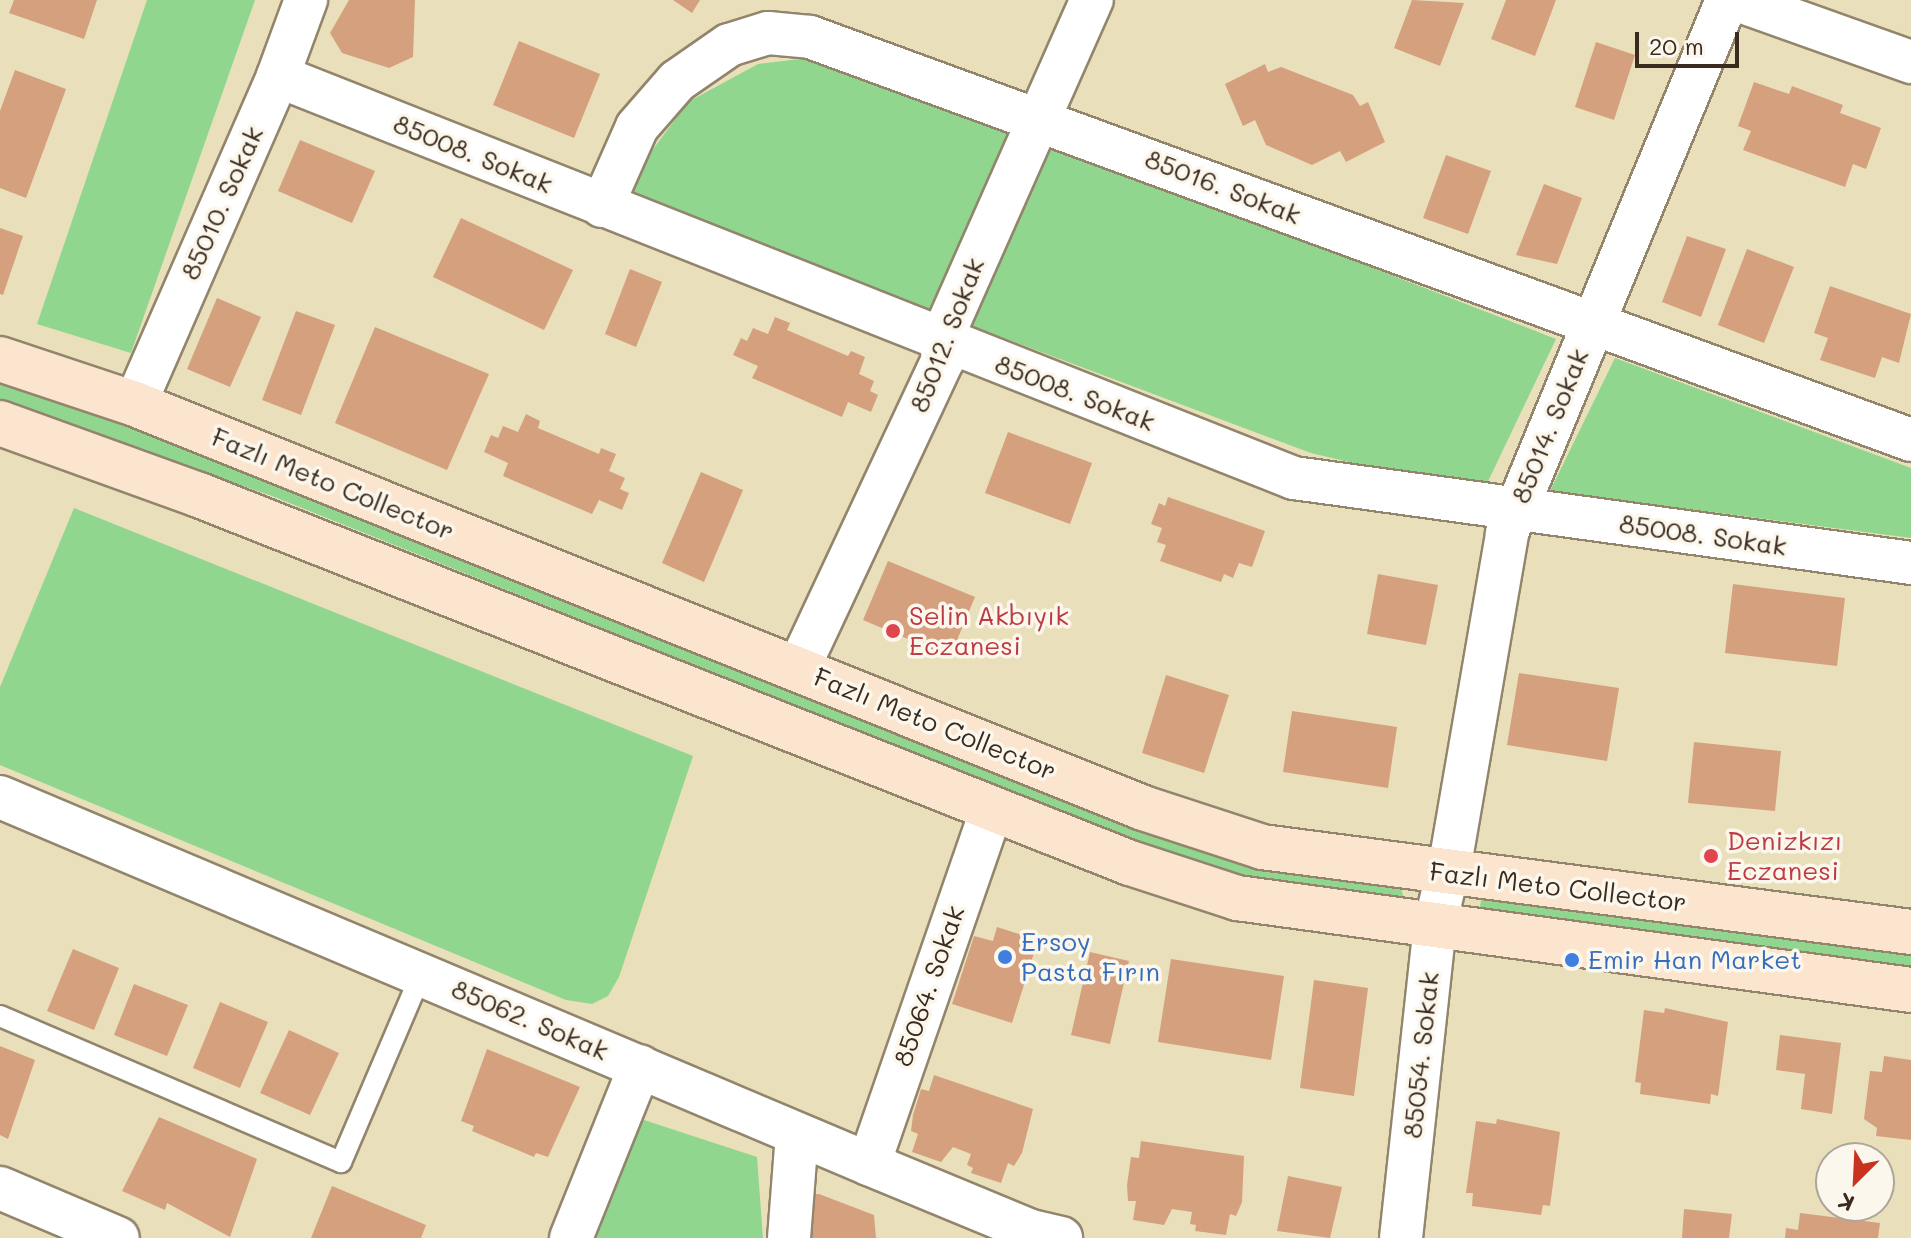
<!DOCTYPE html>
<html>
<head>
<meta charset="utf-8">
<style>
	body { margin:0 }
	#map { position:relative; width:1911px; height:1238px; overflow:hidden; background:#e9e0bb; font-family:Mali,sans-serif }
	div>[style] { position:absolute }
	.green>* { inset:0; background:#90d68f }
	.building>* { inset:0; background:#d4a07e }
	.roads { filter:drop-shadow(2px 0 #92856c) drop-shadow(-2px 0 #92856c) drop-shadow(0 2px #92856c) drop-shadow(0 -2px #92856c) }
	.lane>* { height:20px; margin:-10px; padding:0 10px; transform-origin:10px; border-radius:10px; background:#fff }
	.street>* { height:42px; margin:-21px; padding:0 21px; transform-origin:21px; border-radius:21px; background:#fff }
	.secondary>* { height:44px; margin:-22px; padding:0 22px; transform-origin:22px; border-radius:22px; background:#fbe5cf }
	.dots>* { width:22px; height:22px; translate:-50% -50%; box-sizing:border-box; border:4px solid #fbf7ec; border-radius:50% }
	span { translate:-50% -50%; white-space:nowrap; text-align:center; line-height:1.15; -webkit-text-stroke:7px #fbf7ec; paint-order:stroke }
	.street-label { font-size:26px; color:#3b2a1e }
	.health-label { font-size:26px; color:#be3a42 }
	.left { translate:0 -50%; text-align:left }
	.shop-label { font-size:26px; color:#366cbe }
	.north { position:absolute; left:1815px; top:1142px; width:80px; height:80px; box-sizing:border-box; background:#fbf7ec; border:2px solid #aea59a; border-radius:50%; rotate:204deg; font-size:22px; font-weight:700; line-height:32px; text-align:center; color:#3b2a1e }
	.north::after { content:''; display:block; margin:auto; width:28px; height:36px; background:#c8321e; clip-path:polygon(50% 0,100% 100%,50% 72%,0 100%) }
	.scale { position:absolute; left:1635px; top:32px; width:104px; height:36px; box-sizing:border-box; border:4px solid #3b2a1e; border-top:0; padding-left:10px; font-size:24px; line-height:28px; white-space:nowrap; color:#3b2a1e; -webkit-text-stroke:6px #fbf7ec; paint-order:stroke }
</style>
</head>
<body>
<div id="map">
	<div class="green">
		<div style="clip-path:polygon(147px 0,255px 0,131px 353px,37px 324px)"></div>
		<div style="clip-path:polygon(825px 56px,1012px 126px,930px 316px,628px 199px,651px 152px,688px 102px,758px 64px)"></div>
		<div style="clip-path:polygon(1051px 143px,1556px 339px,1482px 494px,1311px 453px,972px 326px)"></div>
		<div style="clip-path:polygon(1615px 358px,1911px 468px,1911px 538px,1550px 491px)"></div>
		<div style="clip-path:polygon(0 382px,278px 480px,1031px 788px,1202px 852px,1279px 870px,1400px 886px,1403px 895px,1399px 903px,1277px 887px,1198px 867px,272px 496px,0 401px)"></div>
		<div style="clip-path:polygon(74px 508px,693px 756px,619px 977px,608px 996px,592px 1004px,566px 1000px,0 765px,0 687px)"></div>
		<div style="clip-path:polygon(1482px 896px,1911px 952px,1911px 966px,1479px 911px)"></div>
		<div style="clip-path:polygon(641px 1119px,757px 1157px,763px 1238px,589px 1238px)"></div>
	</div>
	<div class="building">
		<div style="clip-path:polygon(14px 0,97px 0,84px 39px,9px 13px)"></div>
		<div style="clip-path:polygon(349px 0,415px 0,413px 57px,389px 68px,342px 53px,330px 33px)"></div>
		<div style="clip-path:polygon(673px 0,700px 0,692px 13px)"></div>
		<div style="clip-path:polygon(1412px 0,1464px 3px,1440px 66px,1394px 48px)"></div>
		<div style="clip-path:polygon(1506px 0,1556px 0,1535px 56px,1491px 39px)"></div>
		<div style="clip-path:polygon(519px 41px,600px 74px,574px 138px,493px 105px)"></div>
		<div style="clip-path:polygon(1596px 42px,1635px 55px,1614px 120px,1575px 107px)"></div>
		<div style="clip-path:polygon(1265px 64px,1268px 72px,1281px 67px,1353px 95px,1360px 106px,1368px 102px,1385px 142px,1346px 162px,1340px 151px,1312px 165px,1266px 145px,1255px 120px,1243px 126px,1225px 84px)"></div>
		<div style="clip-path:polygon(15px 70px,66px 89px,26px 198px,0 188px,0 111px)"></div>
		<div style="clip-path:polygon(1754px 82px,1789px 94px,1792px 86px,1843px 105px,1840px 113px,1881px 128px,1866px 169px,1853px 164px,1845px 187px,1743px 150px,1751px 131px,1738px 126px)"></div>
		<div style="clip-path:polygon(300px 140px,375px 171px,352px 223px,278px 191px)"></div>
		<div style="clip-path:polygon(1446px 155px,1491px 171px,1468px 234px,1423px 218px)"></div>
		<div style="clip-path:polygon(1544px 184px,1582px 198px,1557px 264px,1516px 255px)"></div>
		<div style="clip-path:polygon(461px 218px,573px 270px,544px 330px,433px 277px)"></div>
		<div style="clip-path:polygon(0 228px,23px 236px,3px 295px,0 294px)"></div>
		<div style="clip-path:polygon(1687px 236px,1726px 249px,1701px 317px,1662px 302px)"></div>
		<div style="clip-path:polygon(1747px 249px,1794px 267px,1764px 343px,1718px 325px)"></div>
		<div style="clip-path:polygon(630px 269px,662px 282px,636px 347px,605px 334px)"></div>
		<div style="clip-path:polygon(1830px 286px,1911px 314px,1899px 363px,1882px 357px,1875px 378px,1820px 360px,1828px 338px,1814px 333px)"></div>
		<div style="clip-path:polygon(217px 298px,261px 317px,230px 387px,187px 369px)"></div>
		<div style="clip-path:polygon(296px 311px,335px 325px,301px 415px,262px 400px)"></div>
		<div style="clip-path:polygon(775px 317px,790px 323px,787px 330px,848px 356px,851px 351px,865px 357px,859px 374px,874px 381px,870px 391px,878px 395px,871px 412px,848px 402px,842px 417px,752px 378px,758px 366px,733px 355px,741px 338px,747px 341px,753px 328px,768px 334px)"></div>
		<div style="clip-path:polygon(375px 327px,489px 374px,447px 470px,335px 423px)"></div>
		<div style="clip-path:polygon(526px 414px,540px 421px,538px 428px,599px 454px,601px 448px,616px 454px,609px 471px,625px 478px,620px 489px,629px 493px,622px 510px,599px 500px,592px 514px,503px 476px,508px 463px,484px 452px,491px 435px,498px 438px,503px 426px,518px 432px)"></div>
		<div style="clip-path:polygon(1008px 432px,1092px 463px,1070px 524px,985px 493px)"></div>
		<div style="clip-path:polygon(701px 472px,743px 490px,704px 582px,662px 563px)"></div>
		<div style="clip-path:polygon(1168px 497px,1265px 531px,1252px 567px,1239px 563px,1233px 578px,1224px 574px,1221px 582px,1160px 561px,1166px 545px,1157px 542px,1162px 528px,1151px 524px,1159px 503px,1165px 506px)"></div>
		<div style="clip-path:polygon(888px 561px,975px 597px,950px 657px,863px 620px)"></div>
		<div style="clip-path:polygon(1378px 574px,1438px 585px,1426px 645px,1367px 634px)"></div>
		<div style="clip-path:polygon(1733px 584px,1845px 598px,1837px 666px,1725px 653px)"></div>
		<div style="clip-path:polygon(1519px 673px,1619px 688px,1607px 761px,1507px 745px)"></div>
		<div style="clip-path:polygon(1166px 675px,1229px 695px,1204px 773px,1142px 753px)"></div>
		<div style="clip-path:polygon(1292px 711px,1397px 727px,1388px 788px,1283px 772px)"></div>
		<div style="clip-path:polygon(1694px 742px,1781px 751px,1775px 811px,1688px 803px)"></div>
		<div style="clip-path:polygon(997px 927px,1038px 940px,1012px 1023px,952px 1004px,974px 936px,993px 941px)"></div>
		<div style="clip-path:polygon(73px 949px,119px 968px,94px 1030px,47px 1011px)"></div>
		<div style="clip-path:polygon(1090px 952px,1129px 961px,1110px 1044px,1071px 1035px)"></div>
		<div style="clip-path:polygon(1171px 959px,1284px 976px,1271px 1060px,1158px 1042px)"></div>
		<div style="clip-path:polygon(1314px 980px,1368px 988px,1354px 1096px,1300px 1088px)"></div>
		<div style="clip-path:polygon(134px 984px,188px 1005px,167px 1056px,114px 1035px)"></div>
		<div style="clip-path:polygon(220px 1002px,268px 1022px,240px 1088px,193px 1068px)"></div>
		<div style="clip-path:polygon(1665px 1008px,1728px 1022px,1718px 1096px,1711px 1094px,1710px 1104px,1640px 1094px,1641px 1083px,1635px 1082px,1644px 1010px,1664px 1013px)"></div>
		<div style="clip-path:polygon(289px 1030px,339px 1053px,310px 1115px,260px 1093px)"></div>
		<div style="clip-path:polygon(1780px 1035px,1841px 1043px,1832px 1114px,1801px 1109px,1805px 1074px,1776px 1070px)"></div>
		<div style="clip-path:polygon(0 1046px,35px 1060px,8px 1139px,0 1135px)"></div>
		<div style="clip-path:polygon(487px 1049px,580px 1087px,548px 1157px,536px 1153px,534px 1157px,472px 1131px,474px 1126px,461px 1121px)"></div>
		<div style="clip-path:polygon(1884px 1056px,1911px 1060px,1911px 1140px,1876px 1136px,1877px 1128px,1864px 1119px,1870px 1071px,1882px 1072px)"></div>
		<div style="clip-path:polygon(934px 1075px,1033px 1109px,1022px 1153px,1014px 1166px,1008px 1163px,1001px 1183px,971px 1173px,973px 1168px,967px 1165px,971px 1154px,953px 1147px,941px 1162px,912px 1152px,918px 1134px,911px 1131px,913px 1115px,921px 1089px,929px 1091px)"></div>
		<div style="clip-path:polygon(159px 1117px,257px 1159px,230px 1237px,167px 1203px,165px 1210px,122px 1191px)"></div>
		<div style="clip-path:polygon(1497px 1119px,1560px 1132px,1550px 1206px,1543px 1205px,1541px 1215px,1472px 1206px,1473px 1193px,1466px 1193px,1476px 1121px,1496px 1124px)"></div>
		<div style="clip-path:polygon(1141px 1141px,1244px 1156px,1242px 1202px,1236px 1216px,1230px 1214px,1226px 1235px,1195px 1231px,1196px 1225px,1190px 1224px,1192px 1212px,1172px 1209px,1164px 1225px,1133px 1220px,1136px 1201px,1128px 1201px,1127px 1185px,1131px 1157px,1139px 1158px)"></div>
		<div style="clip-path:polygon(1288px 1176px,1342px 1187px,1330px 1238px,1277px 1231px)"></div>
		<div style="clip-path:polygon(332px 1186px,426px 1225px,421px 1238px,311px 1238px)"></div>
		<div style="clip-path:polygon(819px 1194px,874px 1215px,876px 1238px,796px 1238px,793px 1196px)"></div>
		<div style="clip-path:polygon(1684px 1209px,1732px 1214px,1729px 1238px,1682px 1238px)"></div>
		<div style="clip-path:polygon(1800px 1213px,1880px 1223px,1878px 1238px,1785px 1238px,1786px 1228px,1798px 1230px)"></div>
	</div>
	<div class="roads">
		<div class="lane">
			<div style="left:0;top:1016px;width:371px;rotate:23.2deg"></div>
			<div style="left:341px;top:1162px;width:204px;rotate:-66.9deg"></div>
		</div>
		<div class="street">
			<div style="left:1737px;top:0;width:185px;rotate:19.6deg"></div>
			<div style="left:278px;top:76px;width:1093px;rotate:21.59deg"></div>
			<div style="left:1294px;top:478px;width:623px;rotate:7.84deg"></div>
			<div style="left:602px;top:206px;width:86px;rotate:-66.1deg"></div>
			<div style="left:637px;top:127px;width:61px;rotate:-49deg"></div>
			<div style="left:677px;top:81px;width:63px;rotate:-34.7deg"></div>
			<div style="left:729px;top:45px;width:41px;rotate:-17.1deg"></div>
			<div style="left:768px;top:33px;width:42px;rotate:5.4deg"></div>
			<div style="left:810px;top:37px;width:1172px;rotate:20.1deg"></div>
			<div style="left:135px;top:404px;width:358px;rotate:-66.4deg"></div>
			<div style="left:278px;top:76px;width:81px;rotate:-69.8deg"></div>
			<div style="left:798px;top:669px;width:341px;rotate:-64.9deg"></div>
			<div style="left:943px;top:360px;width:20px;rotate:-96deg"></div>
			<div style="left:941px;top:340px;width:372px;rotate:-66.1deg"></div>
			<div style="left:0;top:797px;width:943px;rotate:22.9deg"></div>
			<div style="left:869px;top:1164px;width:175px;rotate:22.5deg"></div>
			<div style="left:1031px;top:1231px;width:31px;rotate:13deg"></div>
			<div style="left:869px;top:1164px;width:376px;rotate:-70.9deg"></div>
			<div style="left:0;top:1188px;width:128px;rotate:23deg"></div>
			<div style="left:571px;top:1238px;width:185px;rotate:-68.1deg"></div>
			<div style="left:789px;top:1238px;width:104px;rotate:-85.6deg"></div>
			<div style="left:1401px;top:1238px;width:315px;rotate:-83.8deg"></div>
			<div style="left:1435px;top:925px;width:74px;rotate:-76.7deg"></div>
			<div style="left:1452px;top:853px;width:325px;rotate:-80.2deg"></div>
			<div style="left:1507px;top:533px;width:577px;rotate:-67.57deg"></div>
		</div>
		<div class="secondary">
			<div style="left:0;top:359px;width:142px;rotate:18.4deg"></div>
			<div style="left:135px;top:404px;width:1086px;rotate:21.84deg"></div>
			<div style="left:1143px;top:808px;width:125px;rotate:18.1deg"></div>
			<div style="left:1262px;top:847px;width:655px;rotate:7.46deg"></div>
			<div style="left:0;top:423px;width:212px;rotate:19.9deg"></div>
			<div style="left:199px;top:495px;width:1001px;rotate:21.57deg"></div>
			<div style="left:1130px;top:863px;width:113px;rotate:18.1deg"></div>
			<div style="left:1237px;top:898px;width:680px;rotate:7.77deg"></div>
		</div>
	</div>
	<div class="dots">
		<div style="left:893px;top:631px;background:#e0444e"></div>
		<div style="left:1711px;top:856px;background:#e0444e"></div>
		<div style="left:1005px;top:957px;background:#3f7fe0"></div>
		<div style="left:1572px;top:960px;background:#3f7fe0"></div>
	</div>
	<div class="street-label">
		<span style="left:473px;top:154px;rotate:22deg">85008. Sokak</span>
		<span style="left:1223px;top:187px;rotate:21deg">85016. Sokak</span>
		<span style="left:222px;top:203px;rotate:-66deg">85010. Sokak</span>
		<span style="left:947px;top:335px;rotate:-69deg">85012. Sokak</span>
		<span style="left:1075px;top:393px;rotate:21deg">85008. Sokak</span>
		<span style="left:1550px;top:426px;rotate:-68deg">85014. Sokak</span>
		<span style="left:333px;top:484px;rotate:22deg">Fazlı Meto Collector</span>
		<span style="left:1703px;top:535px;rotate:8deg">85008. Sokak</span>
		<span style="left:935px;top:724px;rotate:22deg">Fazlı Meto Collector</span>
		<span style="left:1558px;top:887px;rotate:7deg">Fazlı Meto Collector</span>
		<span style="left:929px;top:986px;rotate:-71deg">85064. Sokak</span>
		<span style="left:530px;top:1020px;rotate:23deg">85062. Sokak</span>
		<span style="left:1421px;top:1055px;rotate:-84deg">85054. Sokak</span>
	</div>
	<div class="health-label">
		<span class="left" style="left:909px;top:631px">Selin Akbıyık<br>Eczanesi</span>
		<span class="left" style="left:1727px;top:856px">Denizkızı<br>Eczanesi</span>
	</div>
	<div class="shop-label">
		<span class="left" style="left:1021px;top:957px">Ersoy<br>Pasta Fırın</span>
		<span class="left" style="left:1588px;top:960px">Emir Han Market</span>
	</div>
	<div class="north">K</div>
	<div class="scale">20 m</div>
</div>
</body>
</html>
